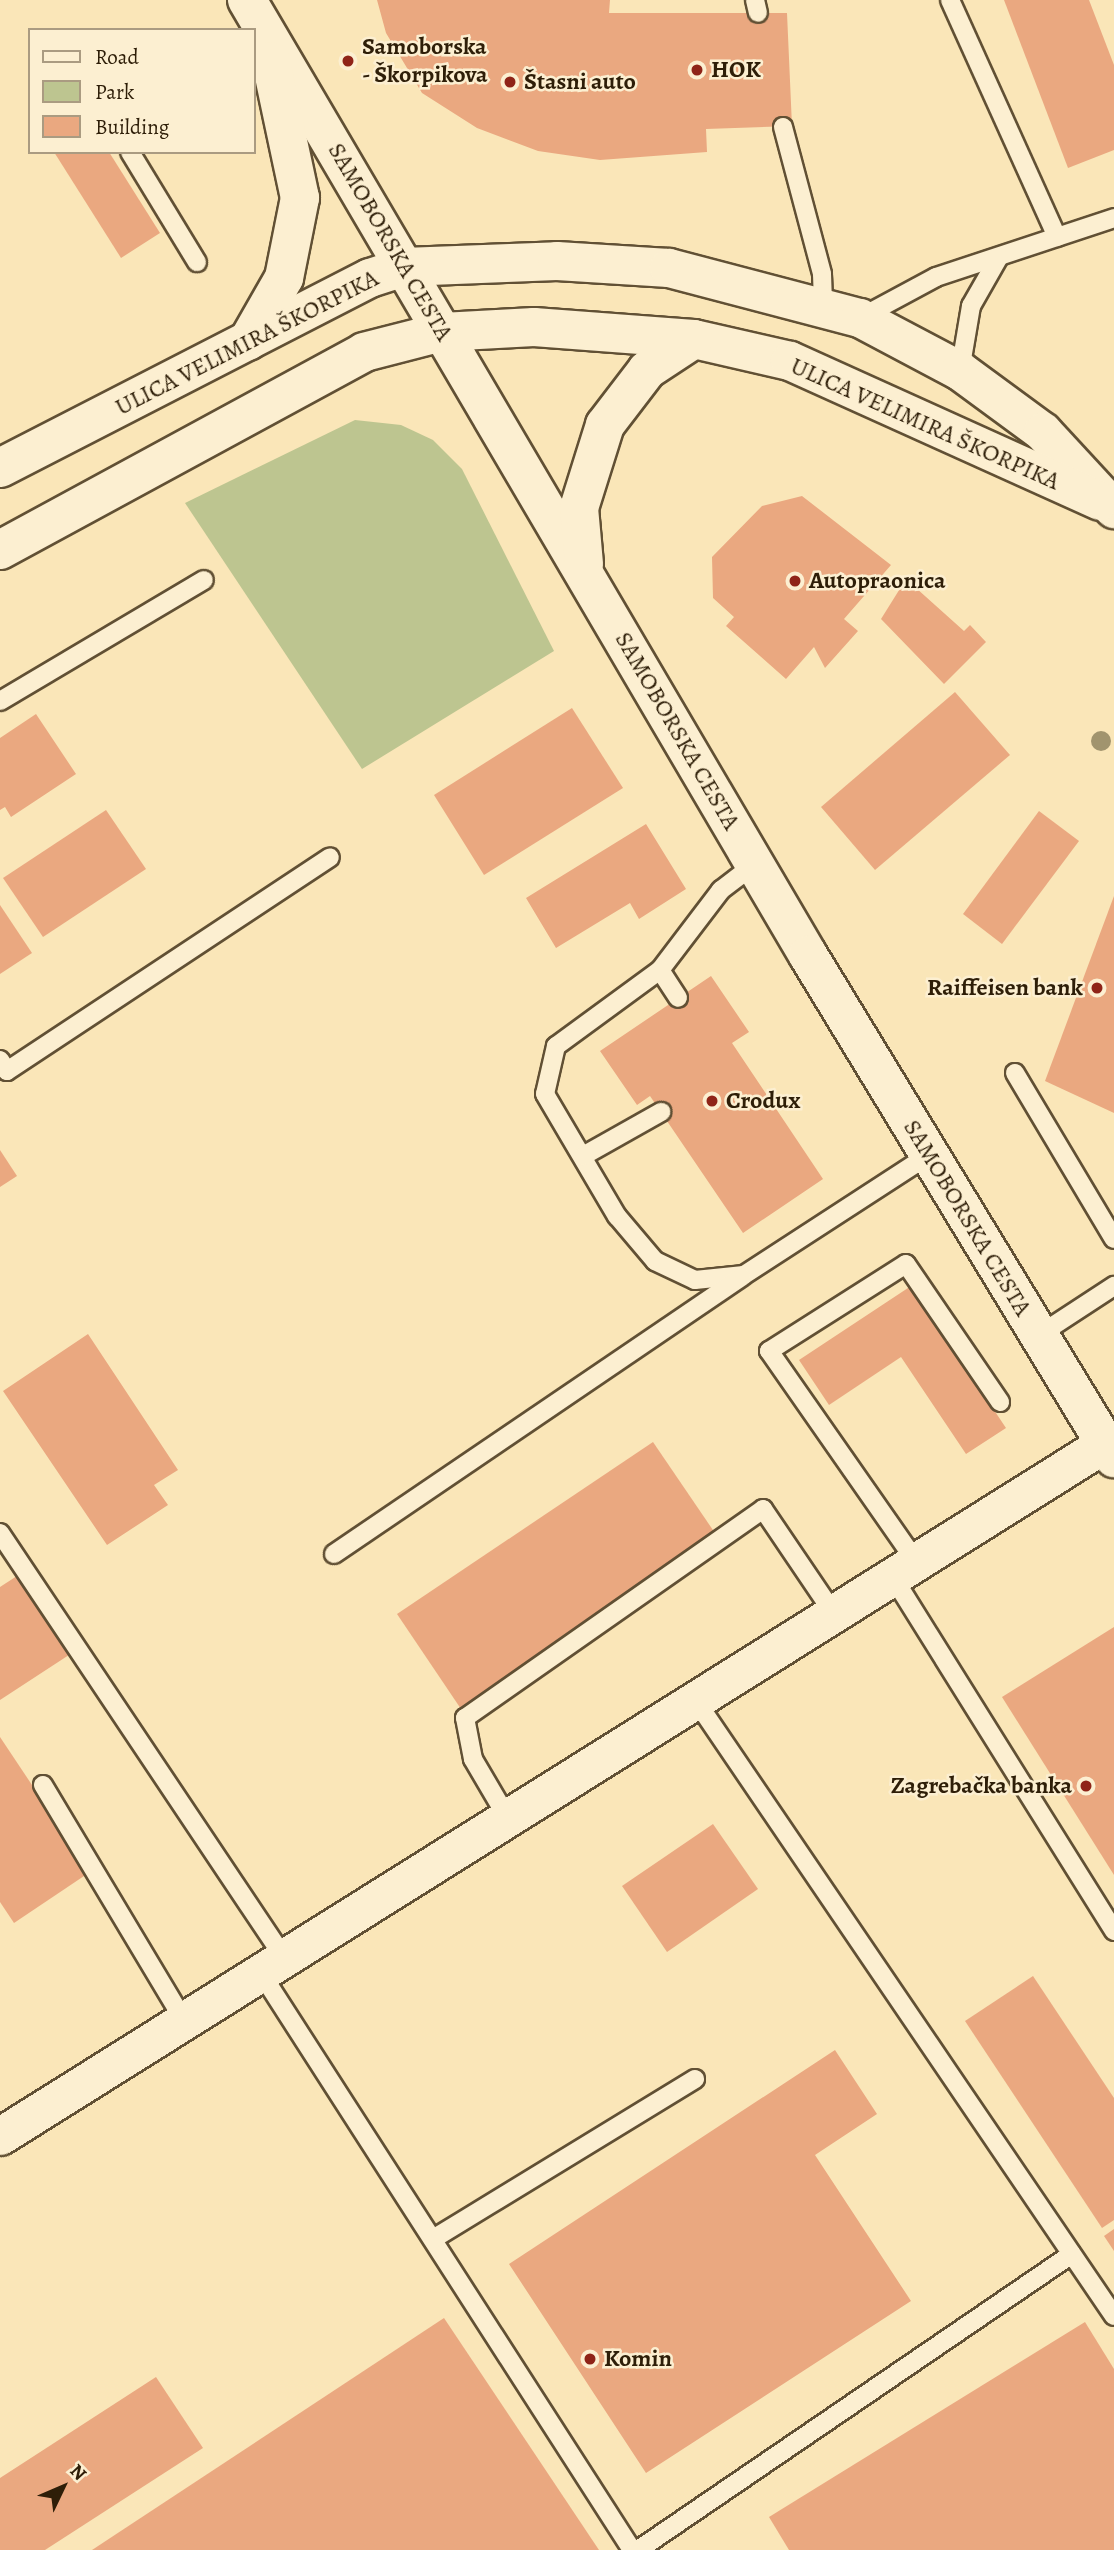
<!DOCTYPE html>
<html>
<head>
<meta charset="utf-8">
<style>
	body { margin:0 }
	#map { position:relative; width:1114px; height:2550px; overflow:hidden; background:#fae6b8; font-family:Alegreya,serif }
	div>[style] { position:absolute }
	.green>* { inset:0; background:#bdc590 }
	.building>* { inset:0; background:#eaa880 }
	.roads { filter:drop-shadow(2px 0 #615034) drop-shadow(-2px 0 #615034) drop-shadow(0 2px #615034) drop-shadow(0 -2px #615034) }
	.lane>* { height:18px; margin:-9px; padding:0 9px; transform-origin:9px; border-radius:9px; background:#fcefd1 }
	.street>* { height:37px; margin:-18.5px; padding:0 18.5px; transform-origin:18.5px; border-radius:18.5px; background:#fcefd1 }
	.secondary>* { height:38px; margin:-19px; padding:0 19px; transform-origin:19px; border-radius:19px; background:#fcefd1 }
	.trees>* { width:20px; height:20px; margin:-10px; border-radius:50%; background:#a1946e }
	.dots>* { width:19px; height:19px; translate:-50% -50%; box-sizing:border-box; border:4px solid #fcefd1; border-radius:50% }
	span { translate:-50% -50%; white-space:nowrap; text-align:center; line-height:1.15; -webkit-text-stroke:5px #fcefd1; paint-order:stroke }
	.poi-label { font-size:24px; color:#2e1e08; font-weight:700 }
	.left { translate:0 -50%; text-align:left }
	.right { translate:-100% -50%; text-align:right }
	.street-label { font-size:24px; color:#2e1e08 }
	.legend { position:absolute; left:28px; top:28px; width:228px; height:126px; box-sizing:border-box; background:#fcefd1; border:2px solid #aa9b81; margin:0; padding:9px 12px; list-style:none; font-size:21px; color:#2e1e08 }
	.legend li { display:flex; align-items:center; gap:14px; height:35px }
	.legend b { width:35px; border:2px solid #aa9b81 }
	.north { position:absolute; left:28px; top:2452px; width:70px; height:70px; -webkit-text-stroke:5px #fcefd1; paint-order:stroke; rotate:46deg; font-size:19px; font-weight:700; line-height:28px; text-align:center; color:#2e1e08 }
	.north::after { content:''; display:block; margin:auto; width:24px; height:32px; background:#2e1e08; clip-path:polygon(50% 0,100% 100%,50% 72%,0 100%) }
</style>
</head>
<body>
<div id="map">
	<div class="green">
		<div style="clip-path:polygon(355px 420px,401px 425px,433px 440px,462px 469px,554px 651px,362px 769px,185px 503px)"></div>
	</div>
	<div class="building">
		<div style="clip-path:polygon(377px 0,610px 0,609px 13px,787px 13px,792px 126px,706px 129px,707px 152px,600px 160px,538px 151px,477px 128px,422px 93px,386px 33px)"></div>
		<div style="clip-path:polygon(1004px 0,1089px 0,1114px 65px,1114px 150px,1068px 168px)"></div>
		<div style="clip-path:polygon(54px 152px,109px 152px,160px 233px,121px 258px)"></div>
		<div style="clip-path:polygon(802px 496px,891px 565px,844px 619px,858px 631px,825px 668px,814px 647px,786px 679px,726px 626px,734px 617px,713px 598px,712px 557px,762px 506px)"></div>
		<div style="clip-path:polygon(906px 579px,964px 631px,970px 625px,986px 642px,944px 684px,881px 619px)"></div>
		<div style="clip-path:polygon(955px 692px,1010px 755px,875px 870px,821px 807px)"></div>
		<div style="clip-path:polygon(572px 708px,623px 788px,484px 875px,434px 795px)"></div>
		<div style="clip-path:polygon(36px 714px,76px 774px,11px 817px,5px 807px,0 810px,0 738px)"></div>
		<div style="clip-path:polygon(106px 810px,146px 869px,43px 937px,3px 878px)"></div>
		<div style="clip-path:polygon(1039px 811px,1079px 841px,1002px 944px,963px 914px)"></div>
		<div style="clip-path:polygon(646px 824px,686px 889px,639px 919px,630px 903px,556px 948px,526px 898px)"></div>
		<div style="clip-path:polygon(1114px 896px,1114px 1113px,1045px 1081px)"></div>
		<div style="clip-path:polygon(0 905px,32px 953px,0 974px)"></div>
		<div style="clip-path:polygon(711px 976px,749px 1032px,732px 1043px,823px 1179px,743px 1233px,650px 1096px,637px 1105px,600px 1051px)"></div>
		<div style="clip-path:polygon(0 1150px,17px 1176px,0 1187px)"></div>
		<div style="clip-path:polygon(911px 1286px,1006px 1428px,966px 1454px,901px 1357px,829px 1405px,799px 1360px)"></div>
		<div style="clip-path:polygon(88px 1334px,178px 1470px,154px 1485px,168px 1505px,107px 1545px,3px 1391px)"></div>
		<div style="clip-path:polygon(653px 1442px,717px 1536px,461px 1709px,397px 1614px)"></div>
		<div style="clip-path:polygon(20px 1574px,72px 1653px,0 1700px,0 1587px)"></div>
		<div style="clip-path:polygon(1114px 1627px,1114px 1875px,1002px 1697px)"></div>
		<div style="clip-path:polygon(0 1737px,90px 1872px,14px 1923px,0 1902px)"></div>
		<div style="clip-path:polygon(713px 1824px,758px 1889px,667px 1952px,622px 1886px)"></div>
		<div style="clip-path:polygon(1033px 1976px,1114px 2098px,1114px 2220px,1102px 2228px,965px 2021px)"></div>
		<div style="clip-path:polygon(835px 2050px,877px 2114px,815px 2155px,911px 2301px,646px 2473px,509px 2264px)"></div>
		<div style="clip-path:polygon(1114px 2229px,1114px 2251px,1104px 2236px)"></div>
		<div style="clip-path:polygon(444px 2318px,599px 2550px,92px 2550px)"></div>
		<div style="clip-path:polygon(1085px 2322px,1114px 2369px,1114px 2550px,789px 2550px,769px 2517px)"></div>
		<div style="clip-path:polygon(156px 2377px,203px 2448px,45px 2550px,0 2550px,0 2478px)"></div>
	</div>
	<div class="roads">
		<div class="lane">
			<div style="left:755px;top:0;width:13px;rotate:77deg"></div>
			<div style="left:950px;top:0;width:260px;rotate:65.7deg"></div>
			<div style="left:783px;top:127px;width:152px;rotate:75.1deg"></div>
			<div style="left:822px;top:274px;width:31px;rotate:88deg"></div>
			<div style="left:130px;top:152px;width:129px;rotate:58.7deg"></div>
			<div style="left:860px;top:318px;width:86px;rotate:-28.3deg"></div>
			<div style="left:936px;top:277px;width:188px;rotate:-18.3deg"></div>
			<div style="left:960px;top:371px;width:66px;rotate:-80.4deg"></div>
			<div style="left:971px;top:306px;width:56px;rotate:-60.3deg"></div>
			<div style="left:0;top:701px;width:237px;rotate:-30.7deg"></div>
			<div style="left:755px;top:864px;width:43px;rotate:142.6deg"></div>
			<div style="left:721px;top:890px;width:101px;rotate:127.3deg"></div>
			<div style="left:660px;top:970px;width:129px;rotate:143.8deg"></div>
			<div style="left:556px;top:1046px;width:49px;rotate:102.9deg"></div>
			<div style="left:545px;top:1094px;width:142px;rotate:59.5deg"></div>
			<div style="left:617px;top:1216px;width:59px;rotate:49.8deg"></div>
			<div style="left:655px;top:1261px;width:44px;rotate:25.4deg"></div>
			<div style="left:695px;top:1280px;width:49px;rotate:-5.8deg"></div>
			<div style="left:744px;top:1275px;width:221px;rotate:-33deg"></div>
			<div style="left:660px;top:970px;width:33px;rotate:57deg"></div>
			<div style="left:0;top:1060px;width:13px;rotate:58deg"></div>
			<div style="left:7px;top:1071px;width:387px;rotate:-33.5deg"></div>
			<div style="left:1015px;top:1073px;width:193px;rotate:59.2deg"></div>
			<div style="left:583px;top:1156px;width:90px;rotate:-29.4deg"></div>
			<div style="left:1039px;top:1335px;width:90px;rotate:-33.2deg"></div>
			<div style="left:0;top:1533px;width:509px;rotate:56.22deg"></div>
			<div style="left:334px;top:1554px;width:493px;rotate:-34.2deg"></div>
			<div style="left:915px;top:1560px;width:255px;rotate:-124.9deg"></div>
			<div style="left:769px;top:1351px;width:162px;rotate:-32.4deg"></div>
			<div style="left:906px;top:1264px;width:167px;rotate:55.7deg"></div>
			<div style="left:891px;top:1574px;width:421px;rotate:58deg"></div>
			<div style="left:694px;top:1698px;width:747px;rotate:55.8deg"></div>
			<div style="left:43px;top:1785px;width:273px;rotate:59.1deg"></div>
			<div style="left:507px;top:1817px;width:67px;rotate:-120.4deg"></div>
			<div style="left:473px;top:1759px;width:42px;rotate:-101deg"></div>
			<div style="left:465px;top:1718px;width:364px;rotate:-35deg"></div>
			<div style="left:763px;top:1509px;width:123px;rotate:55.9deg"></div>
			<div style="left:259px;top:1970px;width:690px;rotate:57.25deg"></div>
			<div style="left:433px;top:2239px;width:307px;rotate:-31.4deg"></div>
			<div style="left:638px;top:2550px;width:525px;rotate:-34.3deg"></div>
		</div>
		<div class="street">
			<div style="left:0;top:2136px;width:1303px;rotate:-32.08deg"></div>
		</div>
		<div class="secondary">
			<div style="left:247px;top:0;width:1108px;rotate:59.57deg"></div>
			<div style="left:808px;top:955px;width:589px;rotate:58.69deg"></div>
			<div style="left:248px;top:341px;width:73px;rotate:-60.3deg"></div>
			<div style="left:284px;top:278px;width:82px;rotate:-78.7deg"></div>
			<div style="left:300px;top:198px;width:140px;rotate:-102deg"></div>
			<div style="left:0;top:468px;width:416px;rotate:-27.2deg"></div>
			<div style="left:370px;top:278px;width:36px;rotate:-18deg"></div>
			<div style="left:404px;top:267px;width:153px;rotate:-2.2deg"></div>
			<div style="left:557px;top:261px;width:112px;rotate:3.6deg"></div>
			<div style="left:669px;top:268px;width:197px;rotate:14.7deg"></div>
			<div style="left:860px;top:318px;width:113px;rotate:27.9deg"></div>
			<div style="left:960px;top:371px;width:103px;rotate:36.3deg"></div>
			<div style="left:1043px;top:432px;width:105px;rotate:47.3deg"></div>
			<div style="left:0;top:550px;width:414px;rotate:-28.5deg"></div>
			<div style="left:364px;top:352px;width:81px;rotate:-14.4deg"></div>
			<div style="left:442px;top:332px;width:92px;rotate:-3.1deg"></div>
			<div style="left:534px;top:327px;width:160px;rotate:4.3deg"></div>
			<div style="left:694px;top:339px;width:98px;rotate:12.9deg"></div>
			<div style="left:790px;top:361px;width:340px;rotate:24.3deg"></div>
			<div style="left:584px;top:564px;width:56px;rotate:-95.1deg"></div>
			<div style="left:579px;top:508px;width:87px;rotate:-72.6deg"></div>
			<div style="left:605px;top:425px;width:69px;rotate:-52.6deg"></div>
			<div style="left:647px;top:370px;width:56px;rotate:-33.4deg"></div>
		</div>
	</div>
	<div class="trees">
		<div style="left:1101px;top:741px"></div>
	</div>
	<div class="dots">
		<div style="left:348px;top:61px;background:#8f2418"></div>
		<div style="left:697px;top:70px;background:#8f2418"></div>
		<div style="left:510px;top:82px;background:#8f2418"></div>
		<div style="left:795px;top:581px;background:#8f2418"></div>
		<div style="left:1097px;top:988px;background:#8f2418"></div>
		<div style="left:712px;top:1101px;background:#8f2418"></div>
		<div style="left:1086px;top:1786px;background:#8f2418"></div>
		<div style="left:590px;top:2359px;background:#8f2418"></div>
	</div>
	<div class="poi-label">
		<span class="left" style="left:362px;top:61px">Samoborska<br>- Škorpikova</span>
		<span class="left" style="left:711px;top:70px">HOK</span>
		<span class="left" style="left:524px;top:82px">Štasni auto</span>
		<span class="left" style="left:809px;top:581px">Autopraonica</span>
		<span class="right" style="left:1083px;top:988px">Raiffeisen bank</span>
		<span class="left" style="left:726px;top:1101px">Crodux</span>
		<span class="right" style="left:1072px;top:1786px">Zagrebačka banka</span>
		<span class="left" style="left:604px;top:2359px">Komin</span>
	</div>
	<div class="street-label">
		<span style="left:390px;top:242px;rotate:60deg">SAMOBORSKA CESTA</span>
		<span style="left:247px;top:343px;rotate:-27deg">ULICA VELIMIRA ŠKORPIKA</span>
		<span style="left:925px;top:424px;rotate:24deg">ULICA VELIMIRA ŠKORPIKA</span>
		<span style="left:677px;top:731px;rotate:60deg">SAMOBORSKA CESTA</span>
		<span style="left:967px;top:1218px;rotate:59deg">SAMOBORSKA CESTA</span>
	</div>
	<ul class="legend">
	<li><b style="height:9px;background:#fcefd1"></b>Road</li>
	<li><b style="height:19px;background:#bdc590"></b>Park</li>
	<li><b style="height:19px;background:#eaa880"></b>Building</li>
	</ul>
	<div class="north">N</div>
</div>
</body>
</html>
